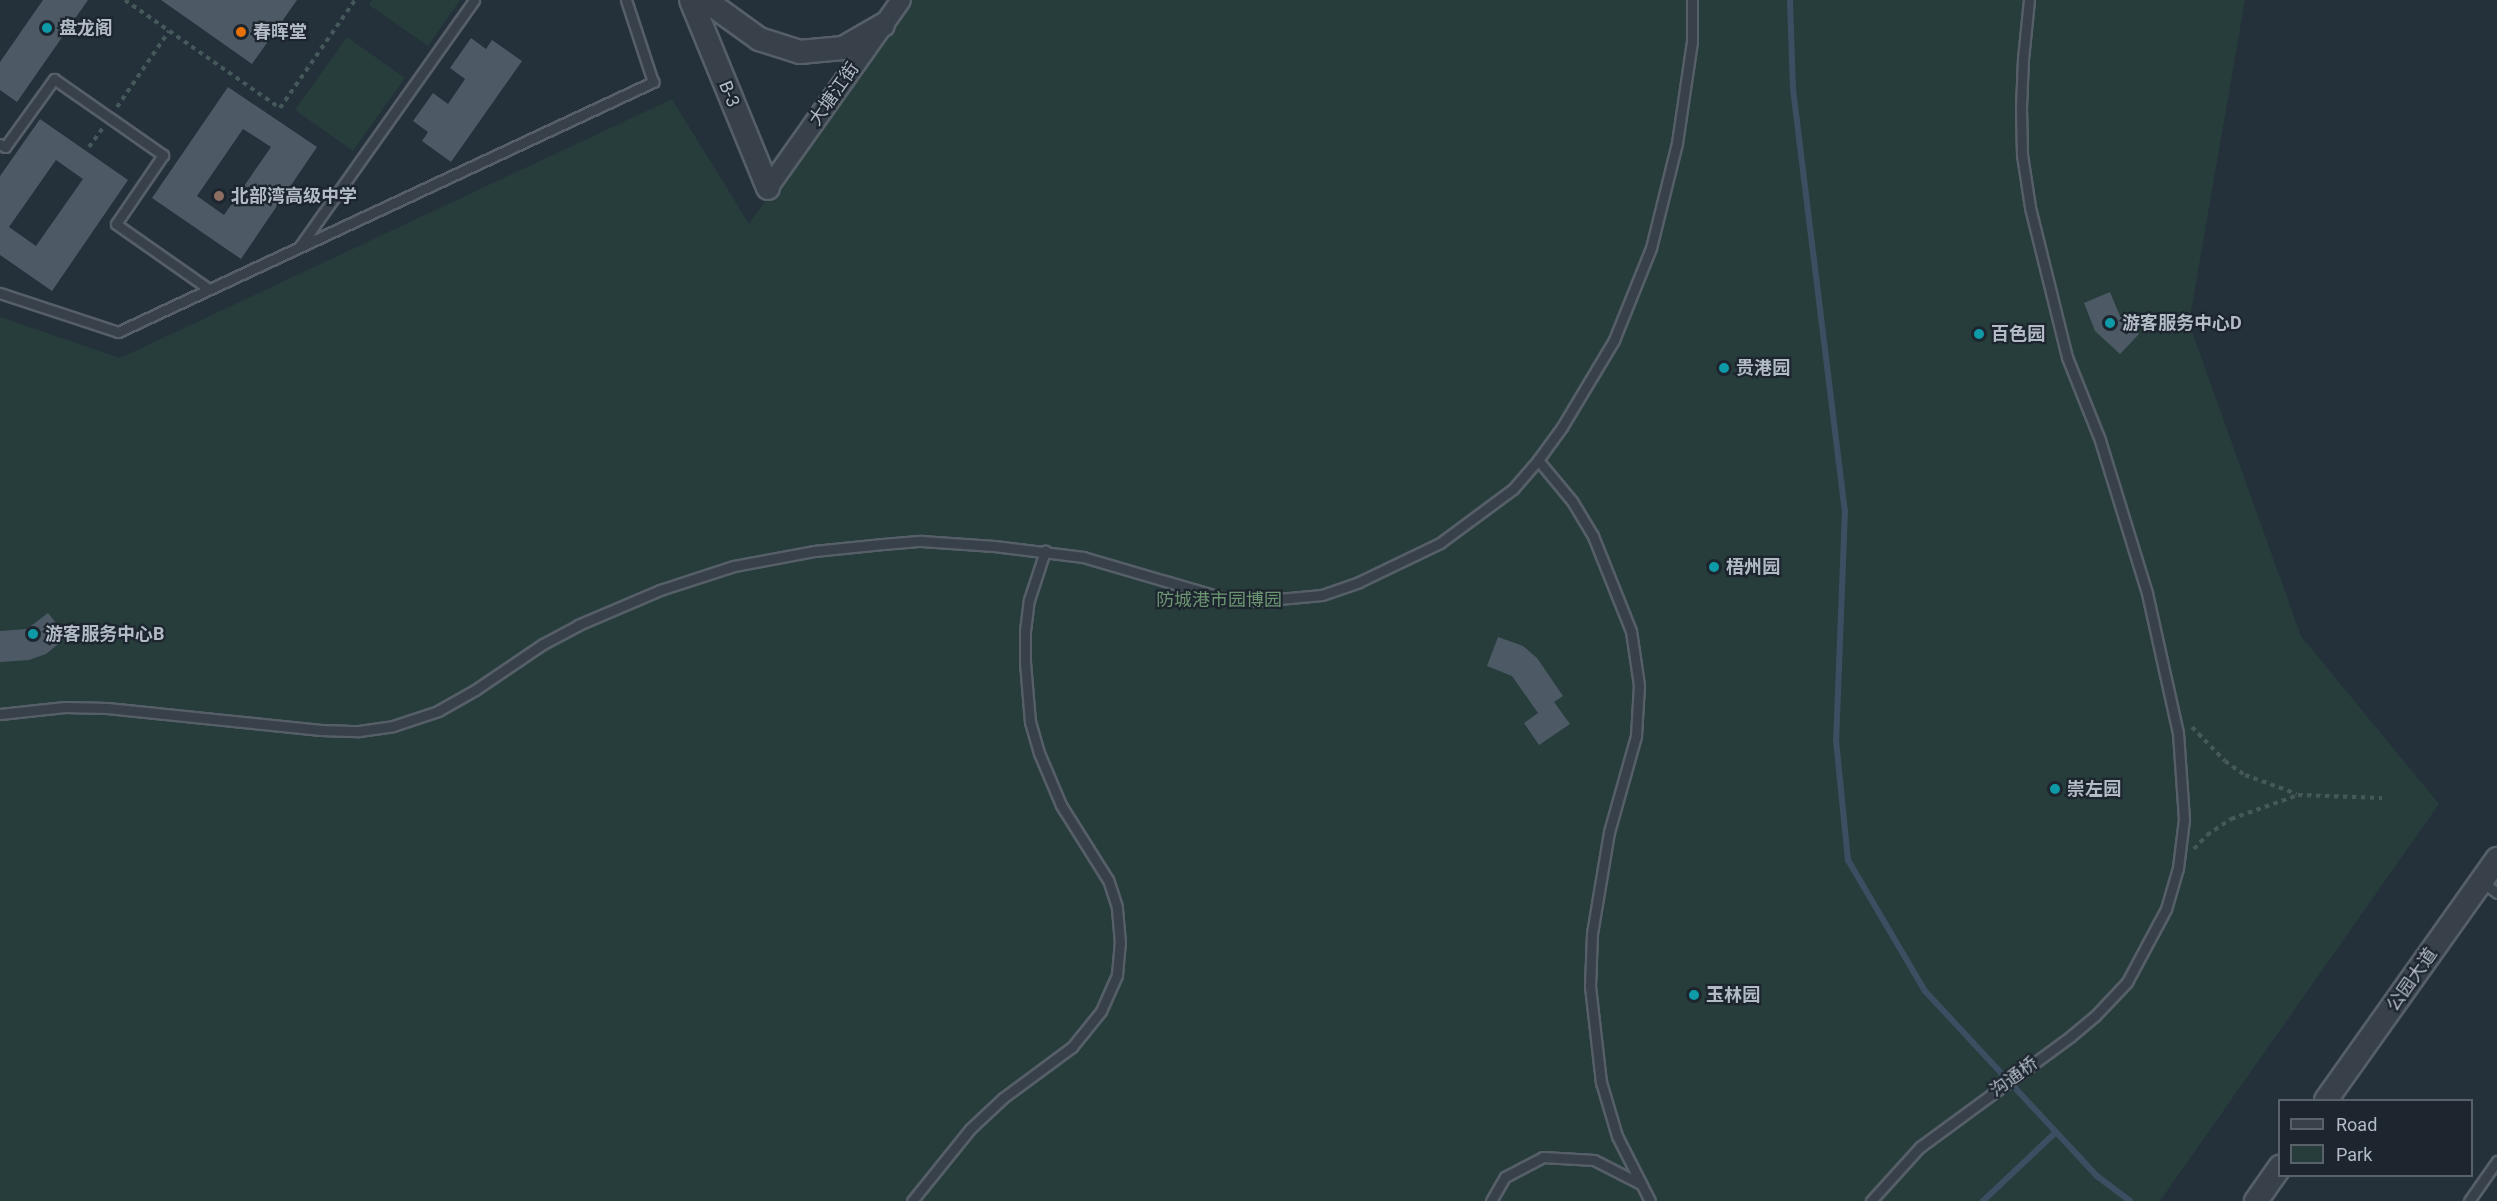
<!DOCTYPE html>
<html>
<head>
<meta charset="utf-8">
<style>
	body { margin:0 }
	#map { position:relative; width:2497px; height:1201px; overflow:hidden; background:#24303a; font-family:Roboto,"Noto Sans SC",sans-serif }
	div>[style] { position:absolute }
	.green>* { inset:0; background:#273d3c }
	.stream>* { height:6px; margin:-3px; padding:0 3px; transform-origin:3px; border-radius:3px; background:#3b4f62 }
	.building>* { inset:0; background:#4d5a65 }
	.path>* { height:4px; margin-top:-2px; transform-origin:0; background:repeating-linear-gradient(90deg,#46595a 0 4.5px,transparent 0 9px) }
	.roads { filter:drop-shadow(2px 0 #565f68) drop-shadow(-2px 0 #565f68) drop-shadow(0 2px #565f68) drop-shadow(0 -2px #565f68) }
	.service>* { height:9px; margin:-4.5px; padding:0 4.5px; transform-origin:4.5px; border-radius:4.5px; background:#38414a }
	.minor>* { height:18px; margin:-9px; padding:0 9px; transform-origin:9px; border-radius:9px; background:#38414a }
	.tertiary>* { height:22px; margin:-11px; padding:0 11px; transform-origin:11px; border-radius:11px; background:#38414a }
	.dots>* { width:16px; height:16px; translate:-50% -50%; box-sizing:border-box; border:3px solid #1d262f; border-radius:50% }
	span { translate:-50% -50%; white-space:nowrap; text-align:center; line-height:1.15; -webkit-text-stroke:4.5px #1d262f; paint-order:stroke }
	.poi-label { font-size:18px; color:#b3bcc6; font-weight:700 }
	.left { translate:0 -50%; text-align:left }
	.street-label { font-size:18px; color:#b3bcc6 }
	.park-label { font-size:18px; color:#6c9572 }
	.legend { position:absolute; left:2278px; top:1099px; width:195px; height:78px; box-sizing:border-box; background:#1d262f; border:2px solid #59626b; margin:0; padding:8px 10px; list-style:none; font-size:18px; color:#b3bcc6 }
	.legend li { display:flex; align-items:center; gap:12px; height:30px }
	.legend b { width:30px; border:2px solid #59626b }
</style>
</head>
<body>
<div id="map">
	<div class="green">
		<div style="clip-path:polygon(372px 0,460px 0,428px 46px,369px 5px)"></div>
		<div style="clip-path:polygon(908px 0,2245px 0,2189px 323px,2301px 636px,2439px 804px,2160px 1201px,0 1201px,0 317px,120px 358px,672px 99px,749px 224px)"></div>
		<div style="clip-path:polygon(347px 37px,405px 78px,353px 151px,295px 110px)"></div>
	</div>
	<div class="stream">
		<div style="left:1790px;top:0;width:89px;rotate:88.1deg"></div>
		<div style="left:1793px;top:89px;width:424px;rotate:83deg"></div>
		<div style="left:1845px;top:510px;width:230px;rotate:92.2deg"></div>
		<div style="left:1836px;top:740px;width:121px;rotate:84.3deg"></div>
		<div style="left:1848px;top:860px;width:152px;rotate:59.6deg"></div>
		<div style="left:1925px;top:991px;width:253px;rotate:47.1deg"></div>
		<div style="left:2097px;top:1176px;width:41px;rotate:37.1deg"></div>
		<div style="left:1983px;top:1201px;width:99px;rotate:-43.4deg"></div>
	</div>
	<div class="building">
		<div style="clip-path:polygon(43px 0,88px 0,17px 102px,0 90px,0 62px)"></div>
		<div style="clip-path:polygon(161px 0,297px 0,252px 64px)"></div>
		<div style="clip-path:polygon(471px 38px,486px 49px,492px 40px,522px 61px,451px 162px,422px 141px,428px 132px,413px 121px,433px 93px,448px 104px,465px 79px,450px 68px)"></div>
		<div style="clip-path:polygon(evenodd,228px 87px,317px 147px,241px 259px,152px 198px,228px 87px,243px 129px,271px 147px,224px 215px,197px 196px,243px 129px)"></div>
		<div style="clip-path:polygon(evenodd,40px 119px,128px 180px,52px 291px,0 255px,0 176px,40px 119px,56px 160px,83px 179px,36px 246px,9px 227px,56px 160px)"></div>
		<div style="clip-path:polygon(2110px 292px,2120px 316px,2139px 334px,2120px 354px,2095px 331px,2084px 303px)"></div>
		<div style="clip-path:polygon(48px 613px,67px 637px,46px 654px,29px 660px,0 662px,0 631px,27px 629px)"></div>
		<div style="clip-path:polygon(1498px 637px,1523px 646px,1537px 658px,1563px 696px,1554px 702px,1570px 724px,1539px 745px,1524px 723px,1538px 713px,1512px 676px,1487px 666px)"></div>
	</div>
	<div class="path">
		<div style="left:125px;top:0;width:189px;rotate:34.9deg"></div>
		<div style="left:280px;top:108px;width:131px;rotate:-55.2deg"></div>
		<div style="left:117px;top:107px;width:92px;rotate:-55.6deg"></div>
		<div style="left:89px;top:147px;width:24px;rotate:-54deg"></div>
		<div style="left:2192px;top:727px;width:47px;rotate:45.9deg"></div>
		<div style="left:2225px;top:761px;width:24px;rotate:35deg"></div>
		<div style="left:2245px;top:775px;width:55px;rotate:20.1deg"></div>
		<div style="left:2194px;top:849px;width:19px;rotate:-47deg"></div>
		<div style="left:2207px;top:835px;width:29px;rotate:-34deg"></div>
		<div style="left:2231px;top:819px;width:71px;rotate:-19.7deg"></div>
		<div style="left:2298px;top:795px;width:84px;rotate:2deg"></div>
	</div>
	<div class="roads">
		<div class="service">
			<div style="left:0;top:144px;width:6px;rotate:31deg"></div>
			<div style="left:5px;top:147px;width:84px;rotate:-54.2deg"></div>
			<div style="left:54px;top:79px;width:68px;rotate:34.9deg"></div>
			<div style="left:110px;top:118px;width:65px;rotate:34.9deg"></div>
			<div style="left:163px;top:155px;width:83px;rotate:124.3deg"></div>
			<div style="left:116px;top:224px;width:113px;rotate:35deg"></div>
			<div style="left:300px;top:246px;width:301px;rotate:-54.7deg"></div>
			<div style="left:0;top:293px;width:124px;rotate:18.3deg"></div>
			<div style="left:118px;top:332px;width:591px;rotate:-25.05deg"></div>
			<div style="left:653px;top:82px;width:86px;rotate:-108.2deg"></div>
			<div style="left:1538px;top:460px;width:41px;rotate:-54deg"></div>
			<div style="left:1562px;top:427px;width:101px;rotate:-59.1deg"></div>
			<div style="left:1614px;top:340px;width:99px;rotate:-68.1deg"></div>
			<div style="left:1651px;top:248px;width:108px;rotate:-76.1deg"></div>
			<div style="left:1677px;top:143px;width:102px;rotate:-81.6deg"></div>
			<div style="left:1692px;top:42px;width:42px;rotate:-90deg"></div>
			<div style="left:0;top:714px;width:65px;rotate:-6.1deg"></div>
			<div style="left:65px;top:707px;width:42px;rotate:1.4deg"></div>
			<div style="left:107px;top:708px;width:215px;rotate:5.9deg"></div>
			<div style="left:321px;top:730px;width:38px;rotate:2deg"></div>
			<div style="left:359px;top:731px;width:34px;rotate:-8deg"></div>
			<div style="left:393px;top:726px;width:47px;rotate:-18.4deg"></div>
			<div style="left:438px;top:711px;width:43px;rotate:-29.6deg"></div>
			<div style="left:475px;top:690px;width:82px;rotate:-34.1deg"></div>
			<div style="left:543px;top:644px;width:40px;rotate:-28deg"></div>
			<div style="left:578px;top:625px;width:89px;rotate:-23.1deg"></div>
			<div style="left:660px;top:590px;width:78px;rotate:-18deg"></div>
			<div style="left:734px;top:566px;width:81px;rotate:-10.6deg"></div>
			<div style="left:814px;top:551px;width:69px;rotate:-5.8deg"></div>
			<div style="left:883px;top:544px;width:38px;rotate:-5deg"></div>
			<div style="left:921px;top:541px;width:73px;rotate:3.9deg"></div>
			<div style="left:994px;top:546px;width:90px;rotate:7deg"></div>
			<div style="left:1083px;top:557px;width:143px;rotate:16.3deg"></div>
			<div style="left:1220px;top:597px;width:37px;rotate:6deg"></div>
			<div style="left:1257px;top:601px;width:65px;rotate:-5.3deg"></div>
			<div style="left:1322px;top:595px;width:39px;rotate:-19deg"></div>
			<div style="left:1359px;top:582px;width:90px;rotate:-25.7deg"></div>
			<div style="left:1440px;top:543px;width:91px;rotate:-36.5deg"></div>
			<div style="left:1513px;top:489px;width:38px;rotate:-49deg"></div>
			<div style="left:1538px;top:460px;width:53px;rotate:50.3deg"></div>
			<div style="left:1572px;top:501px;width:41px;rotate:59deg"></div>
			<div style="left:1593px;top:536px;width:102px;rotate:68.2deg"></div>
			<div style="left:1631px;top:631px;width:55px;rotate:81.6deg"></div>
			<div style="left:1639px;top:685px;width:51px;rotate:93.4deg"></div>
			<div style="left:1636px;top:736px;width:100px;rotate:105.7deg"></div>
			<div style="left:1609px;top:832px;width:103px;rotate:99.5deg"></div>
			<div style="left:1592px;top:934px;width:52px;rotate:92.2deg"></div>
			<div style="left:1590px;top:986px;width:97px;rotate:83.5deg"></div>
			<div style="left:1601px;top:1082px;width:56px;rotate:73.5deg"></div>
			<div style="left:1617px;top:1136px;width:73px;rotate:63.1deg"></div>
			<div style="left:2482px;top:882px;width:19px;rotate:36deg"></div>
			<div style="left:912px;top:1201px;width:92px;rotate:-51.1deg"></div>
			<div style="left:970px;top:1129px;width:45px;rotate:-43.2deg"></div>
			<div style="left:1003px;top:1098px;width:86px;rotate:-36.5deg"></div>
			<div style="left:1072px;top:1047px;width:46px;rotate:-51.1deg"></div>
			<div style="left:1101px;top:1011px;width:39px;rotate:-66deg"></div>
			<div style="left:1117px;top:975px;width:32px;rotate:-85deg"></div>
			<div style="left:1120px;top:943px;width:36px;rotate:-95deg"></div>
			<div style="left:1117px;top:907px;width:28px;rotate:-108deg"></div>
			<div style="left:1108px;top:880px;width:89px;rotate:-122.1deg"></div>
			<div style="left:1061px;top:805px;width:56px;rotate:-112.9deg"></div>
			<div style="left:1039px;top:753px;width:32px;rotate:-106deg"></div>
			<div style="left:1030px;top:722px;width:60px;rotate:-94.8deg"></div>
			<div style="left:1025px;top:662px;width:31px;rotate:-90deg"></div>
			<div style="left:1025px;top:631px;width:31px;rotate:-83deg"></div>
			<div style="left:1029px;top:600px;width:52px;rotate:-71.9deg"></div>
			<div style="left:1491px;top:1201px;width:28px;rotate:-60deg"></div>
			<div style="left:1505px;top:1177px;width:43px;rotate:-27.8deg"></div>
			<div style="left:1543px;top:1157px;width:51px;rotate:3.4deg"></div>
			<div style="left:1594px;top:1160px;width:51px;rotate:27.1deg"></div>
			<div style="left:1871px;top:1201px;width:73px;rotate:-47.8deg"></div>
			<div style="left:1920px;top:1147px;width:187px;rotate:-36.3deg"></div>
			<div style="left:2071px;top:1036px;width:31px;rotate:-40deg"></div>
			<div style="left:2095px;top:1016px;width:47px;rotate:-46.7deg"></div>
			<div style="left:2127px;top:982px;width:83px;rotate:-61.9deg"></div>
			<div style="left:2166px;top:909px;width:43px;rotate:-73.7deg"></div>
			<div style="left:2178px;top:868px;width:49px;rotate:-83deg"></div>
			<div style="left:2184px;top:819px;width:86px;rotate:-94deg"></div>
			<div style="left:2178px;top:733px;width:143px;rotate:-102.5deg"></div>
			<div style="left:2147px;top:593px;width:160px;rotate:-107.1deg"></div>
			<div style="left:2100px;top:440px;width:89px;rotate:-111.7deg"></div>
			<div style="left:2067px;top:357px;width:154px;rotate:-103.9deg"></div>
			<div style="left:2030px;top:207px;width:53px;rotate:-98.7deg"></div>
			<div style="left:2022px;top:155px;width:47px;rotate:-91.2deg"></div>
			<div style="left:2021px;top:108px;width:49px;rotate:-87.7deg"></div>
			<div style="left:2023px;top:59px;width:59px;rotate:-84.2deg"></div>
			<div style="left:2469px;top:1201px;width:49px;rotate:-55deg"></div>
		</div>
		<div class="minor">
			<div style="left:768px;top:188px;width:230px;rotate:-54.7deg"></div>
		</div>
		<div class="tertiary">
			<div style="left:691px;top:0;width:203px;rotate:67.7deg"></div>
			<div style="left:705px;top:0;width:67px;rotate:35.8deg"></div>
			<div style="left:759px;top:39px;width:43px;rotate:17.6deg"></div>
			<div style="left:800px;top:52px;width:43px;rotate:-5.3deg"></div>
			<div style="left:843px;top:48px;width:46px;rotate:-29.9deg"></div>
			<div style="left:2326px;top:1100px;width:296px;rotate:-54.6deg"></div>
			<div style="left:2256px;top:1201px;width:42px;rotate:-54.8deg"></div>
		</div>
	</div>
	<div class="dots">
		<div style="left:47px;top:28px;background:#0f9aa8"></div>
		<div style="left:241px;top:32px;background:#e8710a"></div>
		<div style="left:219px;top:196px;background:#8d6e63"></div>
		<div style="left:2110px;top:323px;background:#0f9aa8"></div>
		<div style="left:1979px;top:334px;background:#0f9aa8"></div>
		<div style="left:1724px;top:368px;background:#0f9aa8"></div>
		<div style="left:1714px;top:567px;background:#0f9aa8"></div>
		<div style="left:33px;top:634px;background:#0f9aa8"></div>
		<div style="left:2055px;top:789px;background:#0f9aa8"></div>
		<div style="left:1694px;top:995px;background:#0f9aa8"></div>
	</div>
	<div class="poi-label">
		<span class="left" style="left:59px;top:28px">盘龙阁</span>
		<span class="left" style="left:253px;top:32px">春晖堂</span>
		<span class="left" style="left:231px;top:196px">北部湾高级中学</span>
		<span class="left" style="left:2122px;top:323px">游客服务中心D</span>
		<span class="left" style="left:1991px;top:334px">百色园</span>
		<span class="left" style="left:1736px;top:368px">贵港园</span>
		<span class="left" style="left:1726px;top:567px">梧州园</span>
		<span class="left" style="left:45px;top:634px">游客服务中心B</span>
		<span class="left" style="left:2067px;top:789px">崇左园</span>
		<span class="left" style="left:1706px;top:995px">玉林园</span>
	</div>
	<div class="street-label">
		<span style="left:729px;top:94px;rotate:68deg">B-3</span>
		<span style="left:834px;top:94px;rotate:-55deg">大塘江街</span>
		<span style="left:2412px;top:980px;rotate:-55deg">公园大道</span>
		<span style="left:2014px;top:1077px;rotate:-36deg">沟通桥</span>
	</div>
	<div class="park-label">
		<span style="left:1219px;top:600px">防城港市园博园</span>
	</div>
	<ul class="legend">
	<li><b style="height:8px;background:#38414a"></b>Road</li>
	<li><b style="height:16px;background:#273d3c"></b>Park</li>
	</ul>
</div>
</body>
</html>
